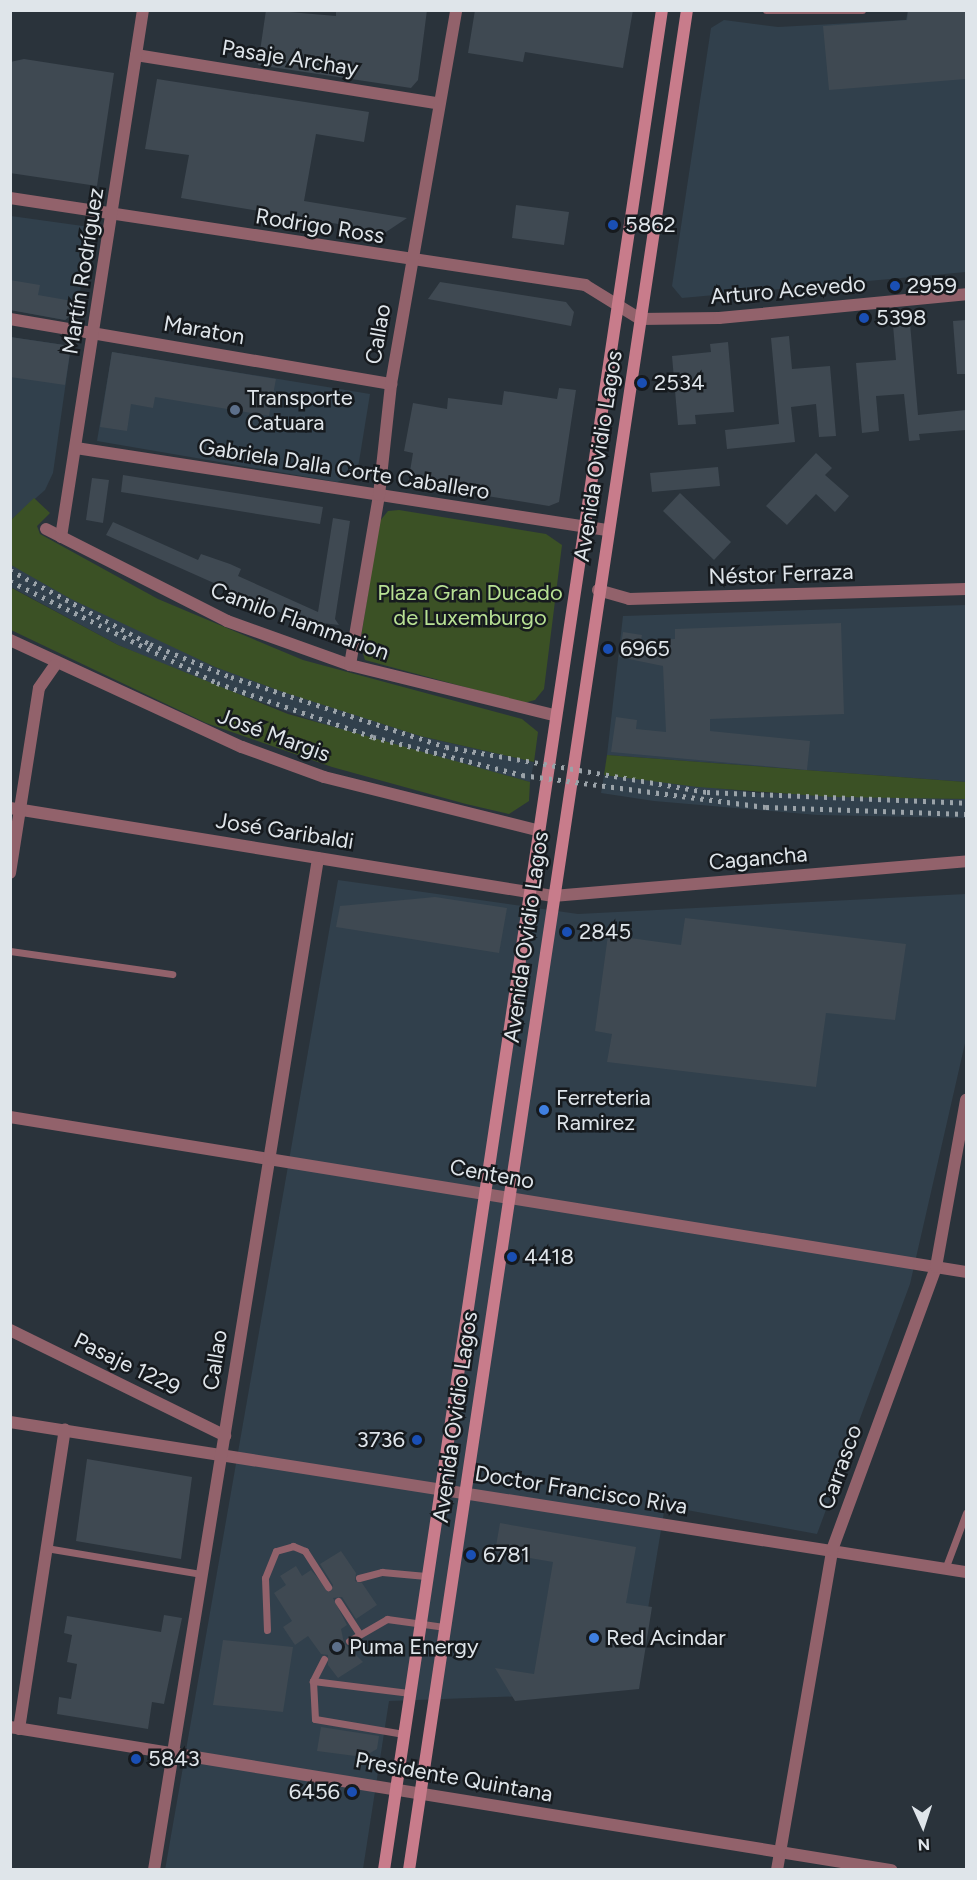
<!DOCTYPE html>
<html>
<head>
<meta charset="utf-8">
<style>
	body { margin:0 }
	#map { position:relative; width:977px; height:1880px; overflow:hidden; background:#2a333b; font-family:Figtree,sans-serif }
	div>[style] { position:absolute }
	.built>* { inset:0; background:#31404c }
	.green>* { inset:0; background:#3b5125 }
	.building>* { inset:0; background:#3f4952 }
	.lane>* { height:7px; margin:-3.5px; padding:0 3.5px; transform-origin:3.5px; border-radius:3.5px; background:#92626b }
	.street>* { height:12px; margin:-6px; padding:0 6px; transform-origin:6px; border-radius:6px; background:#92626b }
	.secondary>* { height:12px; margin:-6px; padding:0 6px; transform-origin:6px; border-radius:6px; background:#c87c8b }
	.rail>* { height:4.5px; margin-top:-2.25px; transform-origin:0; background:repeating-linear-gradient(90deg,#9ba3a9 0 3px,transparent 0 9px) }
	.dots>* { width:16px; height:16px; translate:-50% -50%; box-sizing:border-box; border:3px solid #161a1e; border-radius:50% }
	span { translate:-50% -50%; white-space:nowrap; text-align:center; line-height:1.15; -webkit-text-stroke:5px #161a1e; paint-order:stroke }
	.street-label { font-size:22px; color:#dfe5ea }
	.poi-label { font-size:22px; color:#dfe5ea }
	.left { translate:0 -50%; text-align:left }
	.right { translate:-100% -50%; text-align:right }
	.park-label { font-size:22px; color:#b8e194 }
	.frame { position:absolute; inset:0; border:12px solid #dfe5ea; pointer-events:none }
	.north { position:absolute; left:893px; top:1796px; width:60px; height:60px; -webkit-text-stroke:4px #161a1e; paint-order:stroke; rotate:177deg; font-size:16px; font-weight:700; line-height:24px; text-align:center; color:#dfe5ea }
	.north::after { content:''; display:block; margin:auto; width:21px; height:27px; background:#dfe5ea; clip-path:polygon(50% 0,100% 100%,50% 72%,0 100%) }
</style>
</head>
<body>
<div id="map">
	<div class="built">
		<div style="clip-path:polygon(908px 11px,966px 11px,966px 272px,682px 298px,672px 286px,711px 28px,724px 20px,778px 27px,906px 20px)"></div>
		<div style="clip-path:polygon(11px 216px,90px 227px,77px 311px,65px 320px,11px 310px)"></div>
		<div style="clip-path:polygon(11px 337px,71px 346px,53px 473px,45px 490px,11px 520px)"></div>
		<div style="clip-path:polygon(112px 352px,370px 394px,357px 474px,337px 482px,97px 441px)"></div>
		<div style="clip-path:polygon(11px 565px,215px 667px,420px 736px,534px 762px,530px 782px,365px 739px,207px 683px,118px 645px,11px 587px)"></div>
		<div style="clip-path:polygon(966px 605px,966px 782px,607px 755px,623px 616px)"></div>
		<div style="clip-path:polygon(604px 775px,759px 793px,966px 799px,966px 818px,817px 815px,654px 801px,601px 793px)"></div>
		<div style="clip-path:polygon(338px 880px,578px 914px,966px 894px,966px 1039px,910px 1284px,817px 1534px,665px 1506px,636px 1681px,527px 1696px,389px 1701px,363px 1869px,165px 1870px)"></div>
	</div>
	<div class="green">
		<div style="clip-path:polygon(34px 498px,50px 513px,37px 526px,40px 534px,158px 599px,303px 660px,522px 719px,538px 732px,534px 762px,420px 736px,283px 692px,215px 667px,71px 599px,11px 565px,11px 520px)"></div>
		<div style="clip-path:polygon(399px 510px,546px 534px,562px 545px,544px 689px,535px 700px,524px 703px,365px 660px,360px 644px,379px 522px,388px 511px)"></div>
		<div style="clip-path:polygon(10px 587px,118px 645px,288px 714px,530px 782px,529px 801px,509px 814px,466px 804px,332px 767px,206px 723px,11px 630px)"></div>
		<div style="clip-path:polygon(607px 755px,966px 782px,966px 799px,832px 797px,698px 787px,604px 775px)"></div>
	</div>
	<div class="building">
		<div style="clip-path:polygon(266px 10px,336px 16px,336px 10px,427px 10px,418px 80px,411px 88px,258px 65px)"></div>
		<div style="clip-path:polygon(475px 10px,633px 10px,623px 68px,525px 52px,523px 62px,468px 53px)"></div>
		<div style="clip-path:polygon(908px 10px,966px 10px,966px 79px,829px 90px,823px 26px,907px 20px)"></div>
		<div style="clip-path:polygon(24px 59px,114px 73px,97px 186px,10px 173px,10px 62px)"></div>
		<div style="clip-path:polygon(157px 79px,369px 112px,364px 142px,316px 134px,304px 201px,407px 218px,386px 232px,181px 198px,189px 155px,145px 149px)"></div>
		<div style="clip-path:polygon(516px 205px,569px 212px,564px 245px,512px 238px)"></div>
		<div style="clip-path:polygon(10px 280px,40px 285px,38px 295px,78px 302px,77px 310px,65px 320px,10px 310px)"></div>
		<div style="clip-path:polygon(440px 282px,566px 302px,574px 312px,571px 326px,428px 299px)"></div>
		<div style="clip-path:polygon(966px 320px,966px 374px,957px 374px,953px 321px)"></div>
		<div style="clip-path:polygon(910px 323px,918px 415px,966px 410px,966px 430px,919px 434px,920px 440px,909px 441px,904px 394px,876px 396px,879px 431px,862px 433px,856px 363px,896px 360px,893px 325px)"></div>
		<div style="clip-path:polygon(789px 336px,792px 369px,830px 366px,836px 436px,819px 437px,816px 404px,791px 407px,795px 442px,727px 449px,725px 430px,779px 424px,771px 338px)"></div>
		<div style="clip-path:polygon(10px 337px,71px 346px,65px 385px,10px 377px)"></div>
		<div style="clip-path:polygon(728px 342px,734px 412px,695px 415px,696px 424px,678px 425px,672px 356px,711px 352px,710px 344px)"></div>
		<div style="clip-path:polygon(112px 352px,276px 379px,269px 416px,155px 397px,153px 408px,131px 404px,127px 431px,100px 427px)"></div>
		<div style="clip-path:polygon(559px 388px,576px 390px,559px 502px,549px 506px,408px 483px,413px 453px,404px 451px,413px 403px,447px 409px,448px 398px,502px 405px,504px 391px,557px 399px)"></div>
		<div style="clip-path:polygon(816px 453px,832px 468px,825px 475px,849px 496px,835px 512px,816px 494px,787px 525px,766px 506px)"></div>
		<div style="clip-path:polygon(718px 467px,720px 486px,652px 492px,650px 473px)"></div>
		<div style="clip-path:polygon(123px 475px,323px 507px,320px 524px,121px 492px)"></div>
		<div style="clip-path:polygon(92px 478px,109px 480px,103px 523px,86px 520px)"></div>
		<div style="clip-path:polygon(680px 493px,731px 542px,714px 560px,663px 511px)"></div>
		<div style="clip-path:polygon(333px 518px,350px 521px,335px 619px,339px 625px,297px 620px,106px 535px,113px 522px,198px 560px,201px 554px,230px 564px,241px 569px,238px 576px,318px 612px)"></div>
		<div style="clip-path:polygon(841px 623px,844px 714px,710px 719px,710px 731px,810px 741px,807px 770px,611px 752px,616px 717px,637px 720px,636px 729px,666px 732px,663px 666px,619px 657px,623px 632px,642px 635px,641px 640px,675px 639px,675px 629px)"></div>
		<div style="clip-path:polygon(435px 897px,507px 908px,499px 953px,336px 927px,340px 906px)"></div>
		<div style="clip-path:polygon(685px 918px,906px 944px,895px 1020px,826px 1013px,816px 1087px,607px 1062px,612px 1034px,595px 1031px,608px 935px,681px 945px)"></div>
		<div style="clip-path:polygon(87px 1459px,192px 1477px,181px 1559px,76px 1541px)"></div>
		<div style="clip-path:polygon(500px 1523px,636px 1547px,626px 1603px,652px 1607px,639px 1689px,515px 1701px,495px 1668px,534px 1674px,553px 1562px,495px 1552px)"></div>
		<div style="clip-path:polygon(341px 1551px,356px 1573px,355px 1581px,362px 1583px,377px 1605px,356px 1619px,342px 1597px,333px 1598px,347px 1625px,341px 1629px,344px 1643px,363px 1662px,338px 1678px,328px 1665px,328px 1655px,321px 1654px,308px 1636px,295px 1645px,283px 1627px,292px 1621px,274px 1593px,286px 1585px,280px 1576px,296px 1566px,302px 1576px,311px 1570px,330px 1592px,333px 1585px,320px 1564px)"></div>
		<div style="clip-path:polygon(164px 1615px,182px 1618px,164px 1704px,152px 1702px,148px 1729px,57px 1714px,59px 1697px,71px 1699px,77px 1664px,67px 1662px,72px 1635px,64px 1633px,67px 1616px,161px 1632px)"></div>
		<div style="clip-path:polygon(223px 1640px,293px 1647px,283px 1712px,213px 1705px)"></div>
		<div style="clip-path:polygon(321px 1727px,379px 1736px,377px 1749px,363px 1757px,317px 1751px)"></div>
	</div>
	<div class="lane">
		<div style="left:766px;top:10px;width:96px"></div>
		<div style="left:10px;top:951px;width:164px;rotate:8.1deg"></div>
		<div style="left:46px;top:1548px;width:158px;rotate:9.5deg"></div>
		<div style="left:945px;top:1569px;width:60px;rotate:-69.4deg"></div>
		<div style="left:359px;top:1578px;width:24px;rotate:-15deg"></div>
		<div style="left:382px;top:1572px;width:44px;rotate:5.2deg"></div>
		<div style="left:338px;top:1601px;width:38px;rotate:57deg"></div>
		<div style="left:267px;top:1630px;width:52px;rotate:-92.2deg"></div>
		<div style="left:265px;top:1578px;width:29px;rotate:-68deg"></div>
		<div style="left:276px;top:1551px;width:18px;rotate:-16deg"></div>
		<div style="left:293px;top:1546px;width:13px;rotate:23deg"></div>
		<div style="left:305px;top:1551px;width:43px;rotate:57.4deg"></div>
		<div style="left:349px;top:1641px;width:44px;rotate:-30.1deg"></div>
		<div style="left:387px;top:1619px;width:59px;rotate:7.9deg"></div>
		<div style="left:324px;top:1659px;width:25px;rotate:117deg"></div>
		<div style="left:313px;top:1681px;width:38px;rotate:87deg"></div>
		<div style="left:315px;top:1719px;width:90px;rotate:9.6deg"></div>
		<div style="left:313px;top:1681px;width:98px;rotate:7.1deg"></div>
	</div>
	<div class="street">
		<div style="left:136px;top:55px;width:305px;rotate:9.1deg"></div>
		<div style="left:10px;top:198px;width:582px;rotate:8.6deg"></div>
		<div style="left:585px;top:285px;width:65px;rotate:31.7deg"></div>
		<div style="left:640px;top:319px;width:79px;rotate:-0.7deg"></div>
		<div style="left:719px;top:318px;width:248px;rotate:-5.5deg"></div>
		<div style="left:10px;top:319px;width:387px;rotate:9.7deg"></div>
		<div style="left:76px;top:448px;width:537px;rotate:8.78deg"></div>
		<div style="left:46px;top:529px;width:203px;rotate:26.9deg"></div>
		<div style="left:227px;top:621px;width:131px;rotate:19.7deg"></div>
		<div style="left:350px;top:665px;width:209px;rotate:13.8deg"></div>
		<div style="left:61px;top:537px;width:533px;rotate:-81.16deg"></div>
		<div style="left:598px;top:590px;width:32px;rotate:16deg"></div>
		<div style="left:629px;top:599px;width:337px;rotate:-1.7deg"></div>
		<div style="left:10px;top:640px;width:255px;rotate:24.8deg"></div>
		<div style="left:242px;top:747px;width:87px;rotate:20.1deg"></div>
		<div style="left:324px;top:777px;width:219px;rotate:14deg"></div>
		<div style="left:350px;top:665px;width:172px;rotate:-80.3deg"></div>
		<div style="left:379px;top:495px;width:112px;rotate:-83.8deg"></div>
		<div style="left:391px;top:384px;width:380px;rotate:-80.1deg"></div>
		<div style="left:10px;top:808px;width:550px;rotate:9.21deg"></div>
		<div style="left:553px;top:896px;width:414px;rotate:-4.8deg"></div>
		<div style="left:10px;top:873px;width:187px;rotate:-81.1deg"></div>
		<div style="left:39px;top:688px;width:28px;rotate:-55deg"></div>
		<div style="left:10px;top:1117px;width:968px;rotate:9.21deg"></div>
		<div style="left:10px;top:1330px;width:240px;rotate:26.2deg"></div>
		<div style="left:10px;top:1422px;width:968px;rotate:8.92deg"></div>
		<div style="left:10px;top:1727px;width:893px;rotate:9.22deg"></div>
		<div style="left:19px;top:1729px;width:303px;rotate:-81.3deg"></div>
		<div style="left:154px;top:1870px;width:1025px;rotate:-80.79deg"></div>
		<div style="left:777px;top:1870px;width:325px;rotate:-80.2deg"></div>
		<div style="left:832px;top:1550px;width:302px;rotate:-69.8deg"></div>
		<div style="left:936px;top:1267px;width:170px;rotate:-79.8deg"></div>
	</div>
	<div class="secondary">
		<div style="left:384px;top:1870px;width:1881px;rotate:-81.5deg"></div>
		<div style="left:409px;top:1870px;width:1881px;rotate:-81.5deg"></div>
	</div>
	<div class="rail">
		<div style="left:10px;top:570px;width:158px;rotate:27.9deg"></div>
		<div style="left:150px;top:644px;width:87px;rotate:22.2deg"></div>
		<div style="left:231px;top:677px;width:226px;rotate:18deg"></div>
		<div style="left:446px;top:747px;width:265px;rotate:9.8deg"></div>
		<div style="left:707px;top:792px;width:259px;rotate:2.4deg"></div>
		<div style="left:10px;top:581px;width:231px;rotate:26.2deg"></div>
		<div style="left:217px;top:683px;width:165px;rotate:19.1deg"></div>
		<div style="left:373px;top:737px;width:154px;rotate:14.3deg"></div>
		<div style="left:522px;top:775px;width:246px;rotate:7.5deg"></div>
		<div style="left:766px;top:807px;width:200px;rotate:2deg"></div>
	</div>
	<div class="dots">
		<div style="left:613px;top:225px;background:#1a4fb4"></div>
		<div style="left:895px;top:286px;background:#1a4fb4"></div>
		<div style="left:864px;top:318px;background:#1a4fb4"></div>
		<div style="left:642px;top:383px;background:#1a4fb4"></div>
		<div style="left:235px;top:410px;background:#5c6f8a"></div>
		<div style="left:608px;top:649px;background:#1a4fb4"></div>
		<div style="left:567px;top:932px;background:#1a4fb4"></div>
		<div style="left:544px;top:1110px;background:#3f7fe0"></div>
		<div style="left:512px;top:1257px;background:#1a4fb4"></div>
		<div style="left:417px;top:1440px;background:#1a4fb4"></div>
		<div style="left:471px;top:1555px;background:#1a4fb4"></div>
		<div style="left:594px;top:1638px;background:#3f7fe0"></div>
		<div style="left:337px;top:1647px;background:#5c6f8a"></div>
		<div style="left:136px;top:1759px;background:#1a4fb4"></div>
		<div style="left:352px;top:1792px;background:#1a4fb4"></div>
	</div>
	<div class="street-label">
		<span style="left:290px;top:58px;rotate:9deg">Pasaje Archay</span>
		<span style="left:320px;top:226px;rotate:9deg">Rodrigo Ross</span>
		<span style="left:83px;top:271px;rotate:-81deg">Martín Rodríguez</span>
		<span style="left:788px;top:290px;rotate:-5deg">Arturo Acevedo</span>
		<span style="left:204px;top:330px;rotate:10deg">Maraton</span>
		<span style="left:378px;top:334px;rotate:-80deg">Callao</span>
		<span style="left:598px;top:456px;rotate:-81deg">Avenida Ovidio Lagos</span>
		<span style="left:344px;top:469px;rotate:9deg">Gabriela Dalla Corte Caballero</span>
		<span style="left:781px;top:574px;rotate:-2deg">Néstor Ferraza</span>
		<span style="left:300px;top:621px;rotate:20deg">Camilo Flammarion</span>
		<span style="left:274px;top:735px;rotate:20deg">José Margis</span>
		<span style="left:285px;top:831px;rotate:9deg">José Garibaldi</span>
		<span style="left:758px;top:858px;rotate:-5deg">Cagancha</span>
		<span style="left:526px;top:937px;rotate:-82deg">Avenida Ovidio Lagos</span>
		<span style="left:492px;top:1174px;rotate:10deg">Centeno</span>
		<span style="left:215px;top:1360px;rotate:-81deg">Callao</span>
		<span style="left:127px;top:1364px;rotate:26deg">Pasaje 1229</span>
		<span style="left:455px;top:1417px;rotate:-82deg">Avenida Ovidio Lagos</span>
		<span style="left:840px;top:1467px;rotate:-70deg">Carrasco</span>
		<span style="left:581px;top:1490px;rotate:9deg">Doctor Francisco Riva</span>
		<span style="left:454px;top:1777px;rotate:10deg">Presidente Quintana</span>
	</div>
	<div class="poi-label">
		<span class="left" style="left:625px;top:225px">5862</span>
		<span class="left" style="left:907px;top:286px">2959</span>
		<span class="left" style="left:876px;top:318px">5398</span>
		<span class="left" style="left:654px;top:383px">2534</span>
		<span class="left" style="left:247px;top:410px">Transporte<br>Catuara</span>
		<span class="left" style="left:620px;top:649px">6965</span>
		<span class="left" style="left:579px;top:932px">2845</span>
		<span class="left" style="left:556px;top:1110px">Ferreteria<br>Ramirez</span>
		<span class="left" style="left:524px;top:1257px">4418</span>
		<span class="right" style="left:405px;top:1440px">3736</span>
		<span class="left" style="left:483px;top:1555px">6781</span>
		<span class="left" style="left:606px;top:1638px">Red Acindar</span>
		<span class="left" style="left:349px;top:1647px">Puma Energy</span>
		<span class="left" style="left:148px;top:1759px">5843</span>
		<span class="right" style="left:340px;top:1792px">6456</span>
	</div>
	<div class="park-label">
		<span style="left:470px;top:605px">Plaza Gran Ducado<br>de Luxemburgo</span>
	</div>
	<div class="frame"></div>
	<div class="north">N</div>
</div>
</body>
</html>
